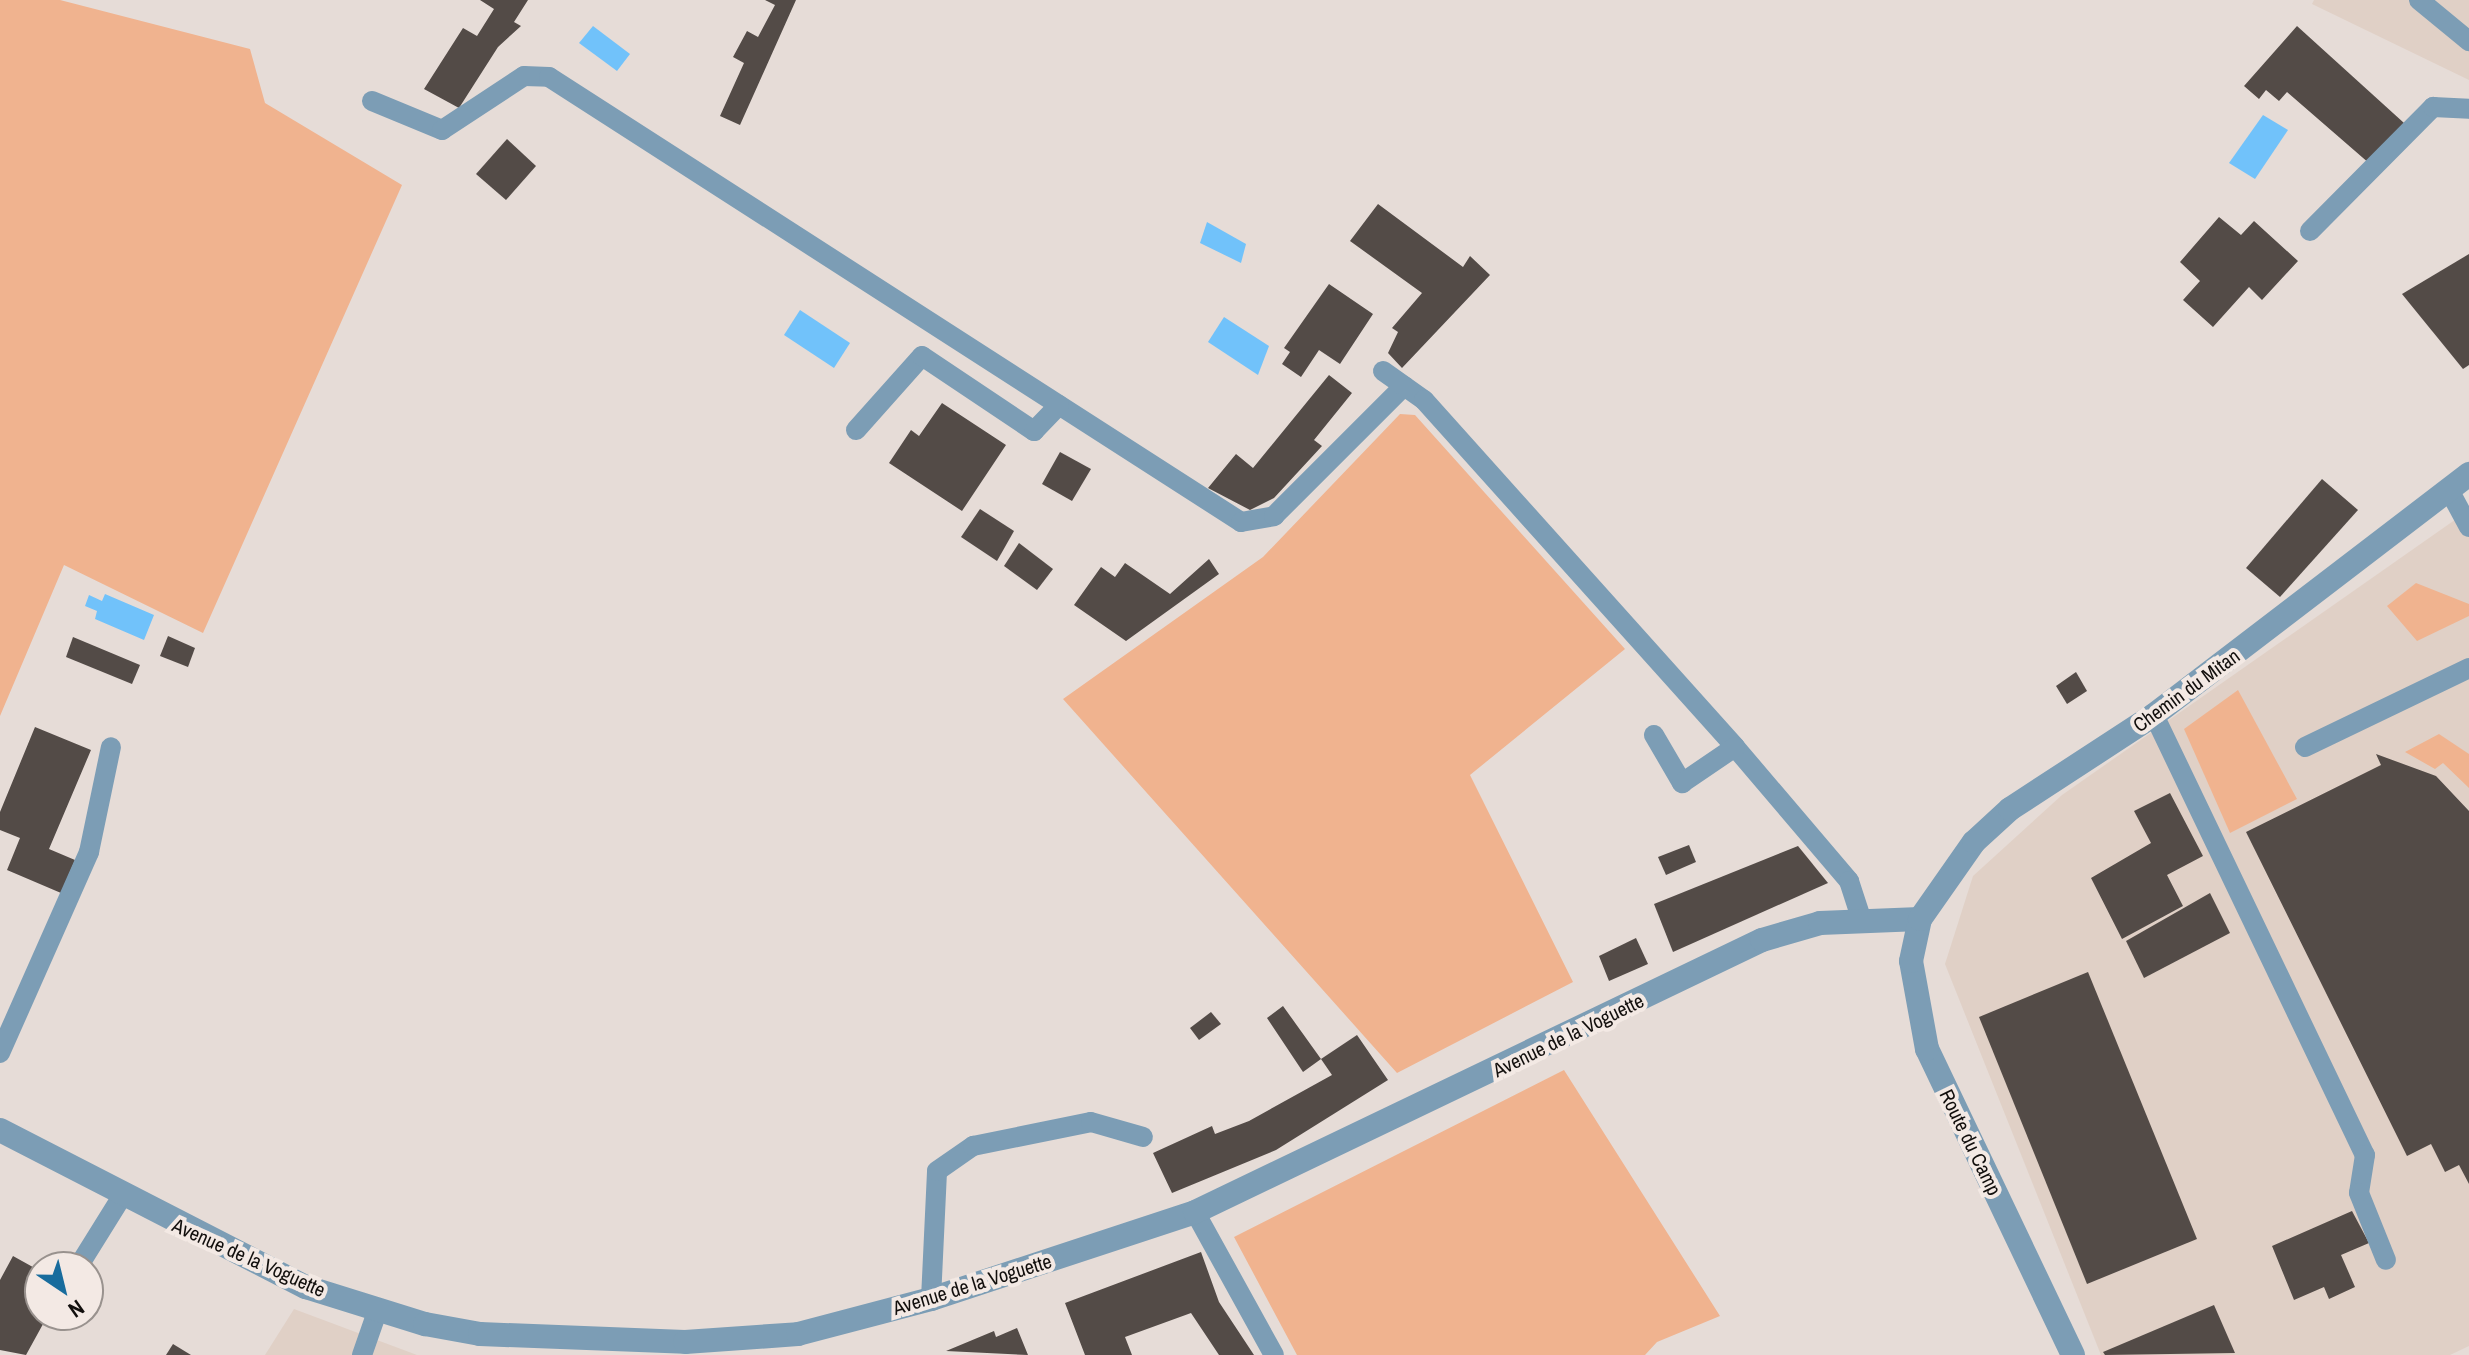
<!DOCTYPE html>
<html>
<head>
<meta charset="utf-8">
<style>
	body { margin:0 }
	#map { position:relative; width:2469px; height:1355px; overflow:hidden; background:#e6dcd7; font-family:"Archivo Narrow",sans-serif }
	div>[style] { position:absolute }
	.built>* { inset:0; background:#e0d0c6 }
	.green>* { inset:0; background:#f0b38f }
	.water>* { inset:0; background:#71c2fa }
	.building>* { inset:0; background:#534b47 }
	.lane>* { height:20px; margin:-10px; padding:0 10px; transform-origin:10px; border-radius:10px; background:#7c9db5 }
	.street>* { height:24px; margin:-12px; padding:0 12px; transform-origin:12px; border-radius:12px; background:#7c9db5 }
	span { translate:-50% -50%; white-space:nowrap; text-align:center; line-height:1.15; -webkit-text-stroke:8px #f3e9e4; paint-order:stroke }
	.street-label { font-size:20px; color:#120f0d }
	.north { position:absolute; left:24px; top:1251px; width:80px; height:80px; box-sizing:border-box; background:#f3e9e4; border:2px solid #99928e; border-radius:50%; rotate:145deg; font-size:22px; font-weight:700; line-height:32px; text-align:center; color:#120f0d }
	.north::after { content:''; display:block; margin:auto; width:28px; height:36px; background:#186c9d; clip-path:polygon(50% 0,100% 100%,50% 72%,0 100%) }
</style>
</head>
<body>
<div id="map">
	<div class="built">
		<div style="clip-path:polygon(2314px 0,2469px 0,2469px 80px,2312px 4px)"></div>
		<div style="clip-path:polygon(2469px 510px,2469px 1346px,2450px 1355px,2101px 1355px,1945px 964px,1973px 876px,2062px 795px)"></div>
		<div style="clip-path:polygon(294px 1309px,417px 1355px,265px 1355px)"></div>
	</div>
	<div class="green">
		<div style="clip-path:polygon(0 0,60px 0,250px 49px,265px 103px,402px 185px,203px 633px,64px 565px,0 716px)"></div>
		<div style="clip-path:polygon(1400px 414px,1415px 415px,1625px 649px,1470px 775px,1573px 982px,1397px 1073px,1063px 699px,1263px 557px)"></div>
		<div style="clip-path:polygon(2416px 583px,2469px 604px,2469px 616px,2417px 641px,2387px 606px)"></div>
		<div style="clip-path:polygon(2238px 690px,2297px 799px,2230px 833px,2184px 729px)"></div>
		<div style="clip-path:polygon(2439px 734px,2469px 754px,2469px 788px,2443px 763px,2435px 769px,2405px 752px)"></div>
		<div style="clip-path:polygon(1564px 1070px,1720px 1316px,1657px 1342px,1645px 1355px,1297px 1355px,1234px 1237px)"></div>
	</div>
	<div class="water">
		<div style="clip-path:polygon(593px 26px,630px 54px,617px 71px,579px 43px)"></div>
		<div style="clip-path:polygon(2263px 115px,2288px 130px,2255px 179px,2229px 163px)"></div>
		<div style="clip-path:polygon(1207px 222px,1246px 244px,1241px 263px,1200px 243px)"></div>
		<div style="clip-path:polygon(800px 310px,850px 343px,834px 368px,784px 335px)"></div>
		<div style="clip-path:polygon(1224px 317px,1269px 346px,1258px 375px,1208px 342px)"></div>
		<div style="clip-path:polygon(105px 594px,154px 615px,144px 640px,95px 619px,97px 611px,85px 606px,89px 595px,102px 601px)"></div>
	</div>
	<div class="building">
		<div style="clip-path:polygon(480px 0,528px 0,514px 22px,521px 26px,498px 47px,459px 108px,424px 89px,463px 28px,477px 36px,494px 9px)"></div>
		<div style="clip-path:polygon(765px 0,796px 0,740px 125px,720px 116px,744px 63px,733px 57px,747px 31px,758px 37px,775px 5px)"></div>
		<div style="clip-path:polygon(2297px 26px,2404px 123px,2370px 164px,2287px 92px,2279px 101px,2266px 90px,2259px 99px,2244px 86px)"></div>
		<div style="clip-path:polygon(507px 139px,536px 166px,506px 200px,476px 174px)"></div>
		<div style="clip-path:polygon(1378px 204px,1463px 267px,1470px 256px,1490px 275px,1402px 368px,1388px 353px,1398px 332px,1392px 328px,1422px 293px,1350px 241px)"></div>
		<div style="clip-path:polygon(2219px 217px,2241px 235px,2254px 221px,2298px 261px,2262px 300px,2249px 287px,2213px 327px,2183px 300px,2200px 281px,2180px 262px)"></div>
		<div style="clip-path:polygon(2469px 254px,2469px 365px,2463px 369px,2402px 294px)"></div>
		<div style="clip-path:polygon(1329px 284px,1373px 314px,1340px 364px,1319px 350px,1301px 377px,1282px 364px,1290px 352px,1284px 348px)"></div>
		<div style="clip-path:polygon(1329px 375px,1352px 393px,1314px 440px,1322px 446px,1274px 498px,1250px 510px,1208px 488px,1236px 454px,1253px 468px)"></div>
		<div style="clip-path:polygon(942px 403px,1006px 445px,962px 511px,889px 463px,911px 430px,919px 436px)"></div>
		<div style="clip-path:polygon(1060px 452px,1091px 469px,1072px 501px,1042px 484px)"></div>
		<div style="clip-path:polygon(2322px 479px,2358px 510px,2280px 597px,2246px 568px)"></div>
		<div style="clip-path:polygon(980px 509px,1014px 531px,997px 561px,961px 537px)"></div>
		<div style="clip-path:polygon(1019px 543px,1053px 569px,1037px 590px,1004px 566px)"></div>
		<div style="clip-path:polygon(1209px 559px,1219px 574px,1126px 641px,1074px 605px,1101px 567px,1115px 577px,1125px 563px,1170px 594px)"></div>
		<div style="clip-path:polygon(168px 636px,195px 648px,188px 667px,160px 656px)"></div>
		<div style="clip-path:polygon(73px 637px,140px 665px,132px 684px,66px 657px)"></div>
		<div style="clip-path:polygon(2076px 672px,2087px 691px,2067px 704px,2056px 686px)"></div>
		<div style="clip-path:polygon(35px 727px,91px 750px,49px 849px,75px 860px,61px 893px,7px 870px,20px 838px,0 830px,0 812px)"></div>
		<div style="clip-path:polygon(2376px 754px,2436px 776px,2469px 811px,2469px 1184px,2459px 1165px,2445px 1172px,2431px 1144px,2407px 1156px,2246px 832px,2381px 765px)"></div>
		<div style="clip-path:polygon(2170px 793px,2203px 856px,2167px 875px,2183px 906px,2122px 939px,2091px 878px,2151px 843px,2134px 811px)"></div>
		<div style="clip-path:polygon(1689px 845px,1696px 862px,1666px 875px,1658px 857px)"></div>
		<div style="clip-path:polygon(1798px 846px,1828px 883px,1673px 952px,1654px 904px)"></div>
		<div style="clip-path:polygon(2210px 893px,2230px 933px,2144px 978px,2126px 941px)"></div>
		<div style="clip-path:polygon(1636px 938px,1648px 964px,1609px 981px,1599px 956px)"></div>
		<div style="clip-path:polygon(2088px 972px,2197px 1239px,2087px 1284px,1979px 1017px)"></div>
		<div style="clip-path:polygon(1283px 1006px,1321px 1059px,1357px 1035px,1388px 1080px,1276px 1150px,1172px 1193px,1153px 1153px,1212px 1126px,1215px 1134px,1249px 1121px,1332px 1075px,1321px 1059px,1303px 1072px,1267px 1018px)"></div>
		<div style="clip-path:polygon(1211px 1012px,1221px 1024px,1199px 1040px,1190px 1028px)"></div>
		<div style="clip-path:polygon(2352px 1211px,2369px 1243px,2341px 1255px,2355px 1287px,2329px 1299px,2324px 1287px,2294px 1300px,2272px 1246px)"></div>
		<div style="clip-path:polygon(1201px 1252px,1219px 1302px,1254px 1355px,1219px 1355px,1191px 1313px,1125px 1337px,1132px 1355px,1085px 1355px,1065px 1303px)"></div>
		<div style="clip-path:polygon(13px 1256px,40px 1271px,40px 1315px,48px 1315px,26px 1355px,0 1350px,0 1280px)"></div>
		<div style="clip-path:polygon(2214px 1305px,2235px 1353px,2105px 1355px,2103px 1352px)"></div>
		<div style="clip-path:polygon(1017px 1328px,1028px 1355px,946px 1351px,994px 1331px,996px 1337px)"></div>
		<div style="clip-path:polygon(173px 1344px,191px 1355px,166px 1355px)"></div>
	</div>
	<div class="lane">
		<div style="left:2419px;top:0;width:65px;rotate:39.4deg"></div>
		<div style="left:372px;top:101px;width:76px;rotate:22.5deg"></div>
		<div style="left:442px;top:130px;width:98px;rotate:-33.4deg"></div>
		<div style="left:524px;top:76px;width:25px;rotate:2deg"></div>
		<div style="left:549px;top:77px;width:823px;rotate:32.74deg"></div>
		<div style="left:1241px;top:522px;width:34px;rotate:-10deg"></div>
		<div style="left:1274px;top:516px;width:184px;rotate:-45deg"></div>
		<div style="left:2310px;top:231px;width:175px;rotate:-45.2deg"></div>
		<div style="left:2433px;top:107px;width:36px;rotate:3deg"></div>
		<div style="left:1383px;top:371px;width:50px;rotate:35.3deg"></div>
		<div style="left:1424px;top:400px;width:466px;rotate:48.1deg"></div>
		<div style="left:1735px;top:747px;width:176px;rotate:49.6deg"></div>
		<div style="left:1849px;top:881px;width:42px;rotate:72deg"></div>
		<div style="left:856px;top:430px;width:99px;rotate:-48.3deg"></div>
		<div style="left:922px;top:356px;width:135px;rotate:33.8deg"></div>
		<div style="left:1034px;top:431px;width:36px;rotate:-46deg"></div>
		<div style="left:2449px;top:490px;width:42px;rotate:61.6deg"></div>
		<div style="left:2154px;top:715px;width:488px;rotate:64.4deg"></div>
		<div style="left:2365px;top:1155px;width:38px;rotate:99deg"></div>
		<div style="left:2359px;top:1193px;width:72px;rotate:68.1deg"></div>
		<div style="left:1654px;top:735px;width:56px;rotate:59.7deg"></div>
		<div style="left:1682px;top:783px;width:64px;rotate:-34.2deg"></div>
		<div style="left:2305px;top:747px;width:182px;rotate:-25.7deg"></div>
		<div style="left:0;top:1053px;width:220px;rotate:-66.1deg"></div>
		<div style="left:89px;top:852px;width:107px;rotate:-78.2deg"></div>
		<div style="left:1195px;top:1212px;width:163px;rotate:61.1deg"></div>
		<div style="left:78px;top:1267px;width:81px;rotate:-58.1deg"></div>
		<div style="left:931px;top:1299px;width:128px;rotate:-87.3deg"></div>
		<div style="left:937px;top:1171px;width:44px;rotate:-34.8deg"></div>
		<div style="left:973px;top:1146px;width:120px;rotate:-11.5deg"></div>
		<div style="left:1091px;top:1122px;width:54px;rotate:16.1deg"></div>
		<div style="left:362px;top:1355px;width:49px;rotate:-70.8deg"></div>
	</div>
	<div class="street">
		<div style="left:0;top:1130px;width:344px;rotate:27.2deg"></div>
		<div style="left:306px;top:1287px;width:125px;rotate:17.3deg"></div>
		<div style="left:425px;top:1324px;width:56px;rotate:10.3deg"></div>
		<div style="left:480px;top:1334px;width:205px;rotate:2.2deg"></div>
		<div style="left:685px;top:1342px;width:113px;rotate:-4deg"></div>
		<div style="left:798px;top:1334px;width:138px;rotate:-14.7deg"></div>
		<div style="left:931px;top:1299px;width:278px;rotate:-18.2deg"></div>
		<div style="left:1195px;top:1212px;width:629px;rotate:-25.63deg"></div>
		<div style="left:1762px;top:940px;width:60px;rotate:-16.3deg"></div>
		<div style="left:1820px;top:923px;width:100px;rotate:-2.3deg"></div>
		<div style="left:2073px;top:1355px;width:339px;rotate:-115.5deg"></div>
		<div style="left:1927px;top:1049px;width:89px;rotate:-100.3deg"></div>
		<div style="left:1911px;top:961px;width:43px;rotate:-77.9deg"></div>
		<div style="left:1920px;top:919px;width:94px;rotate:-55deg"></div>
		<div style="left:1974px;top:842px;width:49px;rotate:-42.5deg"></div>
		<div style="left:2010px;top:809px;width:172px;rotate:-33.1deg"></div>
		<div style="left:2154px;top:715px;width:397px;rotate:-37.4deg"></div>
	</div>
	<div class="street-label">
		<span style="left:2186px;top:690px;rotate:-36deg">Chemin du Mitan</span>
		<span style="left:1568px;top:1035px;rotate:-26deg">Avenue de la Voguette</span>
		<span style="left:1971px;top:1142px;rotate:64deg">Route du Camp</span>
		<span style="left:249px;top:1257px;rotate:24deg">Avenue de la Voguette</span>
		<span style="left:972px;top:1284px;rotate:-17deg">Avenue de la Voguette</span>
	</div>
	<div class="north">N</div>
</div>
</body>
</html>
